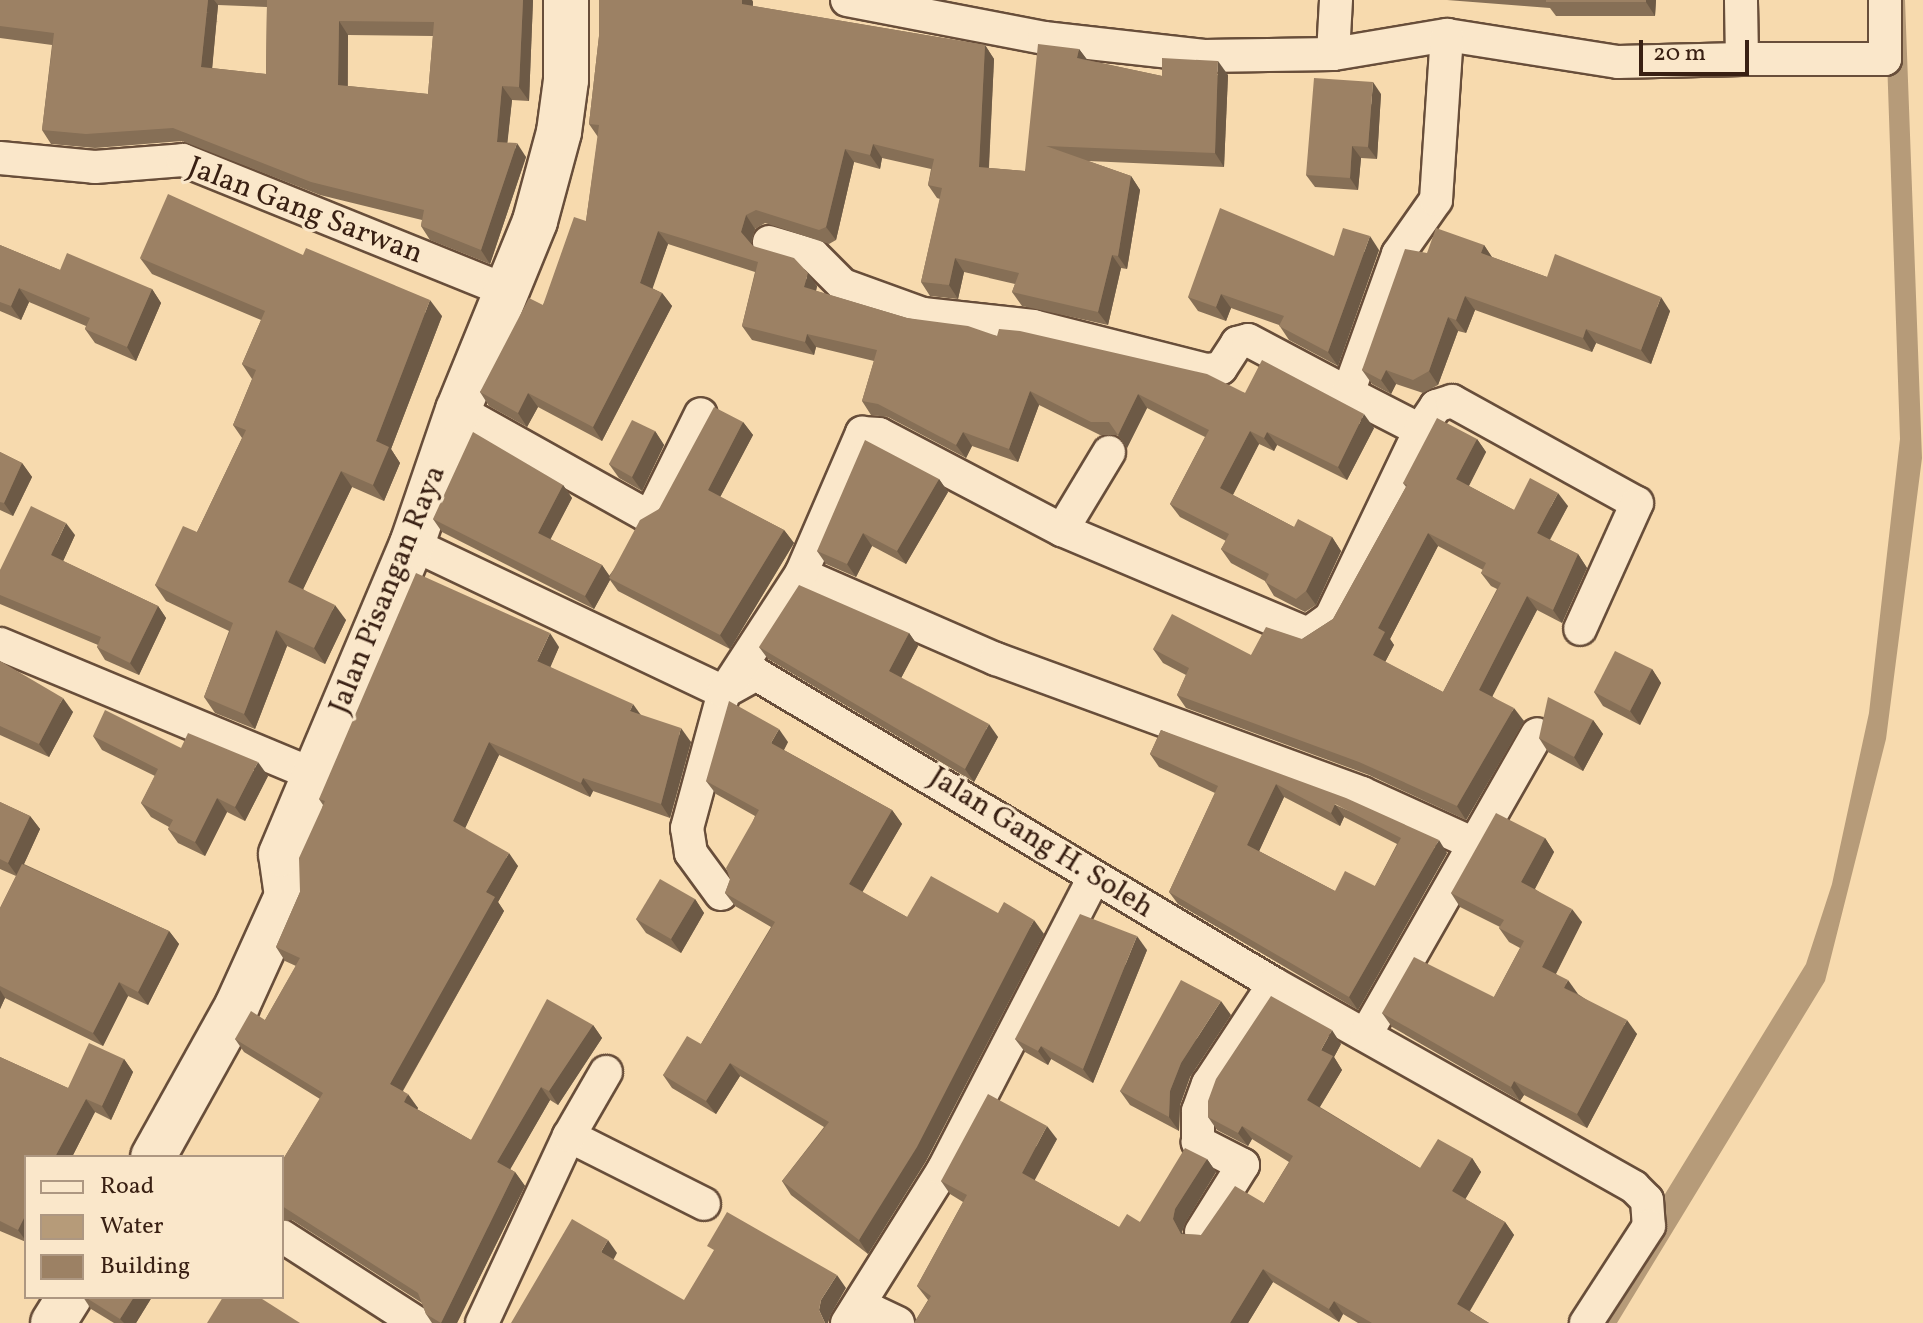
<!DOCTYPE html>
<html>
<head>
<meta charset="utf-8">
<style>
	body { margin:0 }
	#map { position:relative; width:1923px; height:1323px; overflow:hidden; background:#f7daae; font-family:Vollkorn,serif }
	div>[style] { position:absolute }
	.water>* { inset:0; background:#b69b79 }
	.roads { filter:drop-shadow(2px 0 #684e3a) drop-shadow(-2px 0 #684e3a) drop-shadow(0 2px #684e3a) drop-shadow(0 -2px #684e3a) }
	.street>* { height:32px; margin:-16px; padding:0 16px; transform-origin:16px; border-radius:16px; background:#fae7ca }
	.secondary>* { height:44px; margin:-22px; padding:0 22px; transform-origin:22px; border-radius:22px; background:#fae7ca }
	.wall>* { inset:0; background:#866f56 }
	.shaded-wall>* { inset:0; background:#6d5a46 }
	.building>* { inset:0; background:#9c8164 }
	span { translate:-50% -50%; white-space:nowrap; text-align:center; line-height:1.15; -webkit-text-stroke:6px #fae7ca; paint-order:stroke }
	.street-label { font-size:30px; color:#392013 }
	.legend { position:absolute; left:24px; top:1155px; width:260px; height:144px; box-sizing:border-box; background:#fae7ca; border:2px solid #ad9781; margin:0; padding:10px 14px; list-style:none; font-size:24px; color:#392013 }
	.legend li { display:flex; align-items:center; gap:16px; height:40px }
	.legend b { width:40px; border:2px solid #ad9781 }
	.scale { position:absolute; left:1639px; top:40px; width:110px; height:36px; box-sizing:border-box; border:4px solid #392013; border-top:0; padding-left:10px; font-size:24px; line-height:28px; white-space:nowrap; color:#392013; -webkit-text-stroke:6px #fae7ca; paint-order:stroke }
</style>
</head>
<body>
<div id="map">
	<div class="water">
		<div style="clip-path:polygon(1885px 0,1905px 0,1922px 458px,1886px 739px,1825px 981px,1617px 1323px,1586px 1323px,1806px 964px,1832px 884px,1869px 713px,1900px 439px)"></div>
	</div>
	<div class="roads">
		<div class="street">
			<div style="left:847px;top:0;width:201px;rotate:10.9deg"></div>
			<div style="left:1044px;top:38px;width:161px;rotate:6.4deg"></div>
			<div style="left:1204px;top:56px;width:129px;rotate:-0.9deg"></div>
			<div style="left:1333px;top:54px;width:116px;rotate:-9.5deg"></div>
			<div style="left:1447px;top:35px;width:173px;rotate:9deg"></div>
			<div style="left:1618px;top:62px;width:124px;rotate:-1.4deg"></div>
			<div style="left:1742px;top:59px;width:59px;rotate:-91deg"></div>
			<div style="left:1333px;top:54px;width:54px;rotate:-86.8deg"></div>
			<div style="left:1742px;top:59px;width:143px"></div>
			<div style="left:1885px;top:59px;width:59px;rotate:-90deg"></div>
			<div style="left:0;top:158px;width:95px;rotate:5.4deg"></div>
			<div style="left:95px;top:167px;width:88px;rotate:-4.5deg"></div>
			<div style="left:183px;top:160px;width:352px;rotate:22deg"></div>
			<div style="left:769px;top:242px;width:46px;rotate:16.5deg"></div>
			<div style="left:813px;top:255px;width:42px;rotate:45deg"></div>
			<div style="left:843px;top:285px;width:85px;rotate:19.9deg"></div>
			<div style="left:923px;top:314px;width:111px;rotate:6.2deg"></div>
			<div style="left:1033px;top:326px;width:179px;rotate:14.2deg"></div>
			<div style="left:1207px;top:370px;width:14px;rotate:-8deg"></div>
			<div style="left:1221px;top:368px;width:30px;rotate:-57deg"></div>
			<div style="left:1237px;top:343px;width:11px;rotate:-15deg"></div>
			<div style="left:1248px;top:340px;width:113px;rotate:27.9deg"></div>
			<div style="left:1348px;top:393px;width:148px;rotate:-70.2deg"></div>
			<div style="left:1398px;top:254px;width:66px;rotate:-54.9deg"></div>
			<div style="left:1436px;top:200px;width:165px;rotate:-86.2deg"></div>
			<div style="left:1348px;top:393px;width:81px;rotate:27.2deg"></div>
			<div style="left:458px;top:410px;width:215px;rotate:29.2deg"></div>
			<div style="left:646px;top:515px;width:6px;rotate:-18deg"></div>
			<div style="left:652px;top:513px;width:110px;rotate:-63.7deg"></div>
			<div style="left:1062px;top:530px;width:91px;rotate:-58.9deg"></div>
			<div style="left:412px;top:544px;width:345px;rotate:25.4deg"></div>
			<div style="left:724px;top:692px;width:37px;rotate:-29deg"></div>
			<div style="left:756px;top:674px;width:604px;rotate:30.9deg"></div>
			<div style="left:1274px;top:984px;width:413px;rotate:29.4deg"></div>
			<div style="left:1634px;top:1187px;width:18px;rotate:45deg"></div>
			<div style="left:1647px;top:1200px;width:26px;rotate:86deg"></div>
			<div style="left:1649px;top:1226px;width:116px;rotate:123deg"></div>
			<div style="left:801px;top:574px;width:213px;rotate:23.6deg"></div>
			<div style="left:996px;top:659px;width:390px;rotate:20.1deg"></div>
			<div style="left:1362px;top:793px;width:121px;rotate:24.4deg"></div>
			<div style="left:0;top:644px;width:339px;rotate:22.6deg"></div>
			<div style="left:721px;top:894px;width:51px;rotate:-126.2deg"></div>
			<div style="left:691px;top:853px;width:25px;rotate:-99deg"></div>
			<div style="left:687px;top:828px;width:141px;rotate:-74.8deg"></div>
			<div style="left:724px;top:692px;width:141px;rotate:-56.9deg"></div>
			<div style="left:801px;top:574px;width:154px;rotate:-66.6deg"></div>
			<div style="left:862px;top:433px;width:17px;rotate:3deg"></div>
			<div style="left:879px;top:434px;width:207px;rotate:27.7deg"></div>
			<div style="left:1062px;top:530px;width:267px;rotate:22.9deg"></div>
			<div style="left:1308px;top:634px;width:29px;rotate:-36deg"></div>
			<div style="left:1331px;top:617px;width:207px;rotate:-64.5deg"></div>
			<div style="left:1420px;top:430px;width:29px;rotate:-56deg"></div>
			<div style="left:1436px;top:406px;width:17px;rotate:-17deg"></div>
			<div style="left:1452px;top:401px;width:211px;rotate:28.9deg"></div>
			<div style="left:1637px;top:503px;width:138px;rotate:114.3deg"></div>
			<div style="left:1366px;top:1034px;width:345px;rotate:-60.3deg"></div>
			<div style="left:569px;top:1136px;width:151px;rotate:26.7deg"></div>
			<div style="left:1201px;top:1232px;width:79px;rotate:-57.9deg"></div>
			<div style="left:1243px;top:1165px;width:51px;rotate:-152.9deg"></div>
			<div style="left:1198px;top:1142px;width:31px;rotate:-90deg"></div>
			<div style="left:1198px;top:1111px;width:29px;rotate:-70deg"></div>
			<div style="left:1208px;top:1084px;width:120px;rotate:-56.6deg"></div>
			<div style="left:282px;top:1236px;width:161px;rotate:32.8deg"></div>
			<div style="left:860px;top:1305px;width:42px;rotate:25.3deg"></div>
			<div style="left:482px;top:1323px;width:206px;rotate:-65.1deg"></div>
			<div style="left:569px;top:1136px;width:74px;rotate:-60deg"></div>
			<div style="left:847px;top:1323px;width:181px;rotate:-57.9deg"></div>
			<div style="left:943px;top:1170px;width:329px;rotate:-62.7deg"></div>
		</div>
		<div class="secondary">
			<div style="left:153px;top:1157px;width:173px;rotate:-60.9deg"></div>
			<div style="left:237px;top:1006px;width:121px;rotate:-65.6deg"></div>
			<div style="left:287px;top:896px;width:42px;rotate:-98.1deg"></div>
			<div style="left:281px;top:854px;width:337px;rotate:-67.1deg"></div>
			<div style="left:412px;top:544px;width:142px;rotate:-71.1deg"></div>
			<div style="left:458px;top:410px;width:204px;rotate:-67.8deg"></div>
			<div style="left:535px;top:221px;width:92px;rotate:-74.9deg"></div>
			<div style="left:559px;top:132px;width:52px;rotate:-82.3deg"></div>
			<div style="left:566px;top:80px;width:80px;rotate:-90deg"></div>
			<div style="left:53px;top:1323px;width:31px;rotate:-58deg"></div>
		</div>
	</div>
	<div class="wall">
		<div style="clip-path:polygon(evenodd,0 0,533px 0,529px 101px,512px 100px,507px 143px,526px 157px,490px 264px,430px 240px,421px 226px,422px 220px,320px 195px,182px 141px,95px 148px,51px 144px,42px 130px,52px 45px,0 38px,0 0,218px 5px,267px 7px,266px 74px,212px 68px,218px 5px,0 0,348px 35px,433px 36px,428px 94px,348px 86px,348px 35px)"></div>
		<div style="clip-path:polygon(599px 0,752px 0,753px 2px,753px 6px,985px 45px,994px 59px,989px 168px,1025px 171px,1079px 49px,1087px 60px,1162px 76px,1228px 75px,1224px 167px,1088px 161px,1131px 176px,1140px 190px,1127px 269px,1121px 268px,1108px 325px,1022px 306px,1012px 292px,1015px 284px,964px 272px,958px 299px,930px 296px,921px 282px,940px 199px,937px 198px,928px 185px,931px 169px,882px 158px,880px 169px,854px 162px,836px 240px,829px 244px,765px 223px,755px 229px,751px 244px,753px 246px,817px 286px,816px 291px,907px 318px,997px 336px,1245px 393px,1374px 428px,1347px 480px,1277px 445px,1274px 451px,1259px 444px,1233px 495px,1294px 527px,1332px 537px,1341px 551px,1316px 605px,1305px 612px,1274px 596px,1265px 581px,1231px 563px,1221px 549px,1226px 541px,1180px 517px,1170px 504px,1205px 437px,1147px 408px,1127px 448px,1118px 435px,1100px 435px,1039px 405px,1018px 462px,972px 446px,966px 458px,888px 417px,871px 415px,862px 401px,874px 361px,816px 347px,814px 355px,752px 340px,742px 326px,755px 272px,668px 244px,652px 288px,662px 293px,672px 306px,602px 441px,538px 407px,527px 427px,489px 406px,480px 392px,543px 305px,586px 221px,598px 137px,589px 124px,599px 36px)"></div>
		<div style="clip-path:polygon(1447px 0,1656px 0,1655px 16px,1556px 16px,1550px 8px)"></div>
		<div style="clip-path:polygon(1381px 94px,1377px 159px,1361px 158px,1358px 190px,1315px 187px,1306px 175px)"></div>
		<div style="clip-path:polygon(0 245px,60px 270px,152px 289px,161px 303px,136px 361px,95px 343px,85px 329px,86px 326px,29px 302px,21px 320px,0 311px)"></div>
		<div style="clip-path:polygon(1484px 245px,1492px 257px,1547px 277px,1670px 311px,1651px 364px,1596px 343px,1592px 352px,1475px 310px,1466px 333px,1458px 331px,1438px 385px,1423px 393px,1396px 384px,1391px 394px,1372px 384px,1362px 370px,1427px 253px)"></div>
		<div style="clip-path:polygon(1379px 250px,1338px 366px,1289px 340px,1279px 325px,1231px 308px,1226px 321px,1198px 311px,1188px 297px,1334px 256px)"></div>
		<div style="clip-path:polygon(140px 258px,442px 316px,391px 449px,400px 463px,384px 501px,352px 487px,303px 589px,346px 620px,325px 664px,287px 646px,255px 729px,215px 713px,204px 697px,229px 631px,166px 601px,155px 585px,197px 532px,242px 438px,233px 425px,252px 379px,242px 364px,261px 320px,152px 274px)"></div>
		<div style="clip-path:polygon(743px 422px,753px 435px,720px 497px,784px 530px,794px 543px,730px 649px,618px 591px,610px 580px,594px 609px,442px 532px,433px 519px,563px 485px,572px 498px,550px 539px,602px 565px,609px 576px,659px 509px)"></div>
		<div style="clip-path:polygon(655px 431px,664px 445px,642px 491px,619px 478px,609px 464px)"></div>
		<div style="clip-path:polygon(evenodd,1477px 439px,1486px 452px,1469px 486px,1514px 510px,1568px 506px,1550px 540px,1578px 554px,1587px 568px,1562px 623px,1537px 610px,1492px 696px,1524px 721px,1466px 820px,1369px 775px,1186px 708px,1177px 695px,1186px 675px,1163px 663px,1153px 649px,1251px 655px,1302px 639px,1333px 619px,1406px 487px,1403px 483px,1477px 439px,1438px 546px,1483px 570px,1481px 573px,1491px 586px,1497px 589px,1443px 692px,1385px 662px,1394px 645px,1390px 639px,1438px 546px)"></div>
		<div style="clip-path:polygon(0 452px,22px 463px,32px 477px,13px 516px,0 510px)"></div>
		<div style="clip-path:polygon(939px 479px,948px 492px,906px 564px,872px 546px,856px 577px,826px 564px,817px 551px)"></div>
		<div style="clip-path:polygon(75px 535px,63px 561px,158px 606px,166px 618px,139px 675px,105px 660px,97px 647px,98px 645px,0 604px,0 570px)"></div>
		<div style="clip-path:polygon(909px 633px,918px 646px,901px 678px,998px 737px,974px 782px,768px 659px,759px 647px)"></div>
		<div style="clip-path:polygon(559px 647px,550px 667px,691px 742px,670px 818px,593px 791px,590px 797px,499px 755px,465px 828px,518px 866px,498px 902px,504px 911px,403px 1091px,418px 1108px,417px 1109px,471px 1140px,593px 1025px,602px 1038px,558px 1105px,550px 1100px,510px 1169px,515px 1172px,525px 1186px,457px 1323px,432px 1323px,426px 1314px,422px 1303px,292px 1220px,282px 1221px,282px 1161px,320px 1099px,244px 1052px,235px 1039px,265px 1020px,296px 966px,285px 961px,276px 947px,300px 892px,323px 805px,319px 799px)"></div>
		<div style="clip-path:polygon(0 661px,73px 712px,49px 757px,0 735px)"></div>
		<div style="clip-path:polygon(1652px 669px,1661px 683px,1640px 725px,1603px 706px,1594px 692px)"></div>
		<div style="clip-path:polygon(1593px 720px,1603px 734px,1583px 771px,1548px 752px,1539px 738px)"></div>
		<div style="clip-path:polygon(evenodd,1161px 730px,1447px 853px,1358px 1010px,1178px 904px,1169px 892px,1215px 793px,1159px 767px,1150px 754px,1161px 730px,1284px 797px,1340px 826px,1344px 817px,1397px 844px,1375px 886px,1335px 891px,1259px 851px,1284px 797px)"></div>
		<div style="clip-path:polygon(93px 736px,181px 748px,268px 776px,245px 821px,227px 812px,205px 856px,178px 843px,168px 829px,169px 827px,151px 817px,141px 803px,155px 776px,102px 750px)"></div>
		<div style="clip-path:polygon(788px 742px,784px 750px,892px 810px,902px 824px,862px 892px,907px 917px,998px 913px,1044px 934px,926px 1161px,868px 1254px,791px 1195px,782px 1181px,824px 1127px,740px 1076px,716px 1114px,672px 1088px,663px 1075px,701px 1044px,771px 927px,735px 906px,725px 893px,755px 816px,716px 794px,706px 781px)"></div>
		<div style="clip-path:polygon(0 802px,30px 816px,40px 829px,24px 864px,169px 931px,179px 944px,148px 1005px,128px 996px,103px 1046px,5px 998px,0 1009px,0 908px,16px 876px,0 869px)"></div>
		<div style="clip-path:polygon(1545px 838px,1554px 852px,1535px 889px,1582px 922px,1556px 974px,1578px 994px,1637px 1034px,1587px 1128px,1524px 1095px,1520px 1101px,1392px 1027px,1382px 1013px,1494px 997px,1520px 948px,1509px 942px,1499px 928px,1500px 927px,1460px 907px,1451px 893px)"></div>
		<div style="clip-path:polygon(695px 899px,704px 913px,681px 953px,646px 933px,636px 919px)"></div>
		<div style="clip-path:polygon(1147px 950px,1093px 1083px,1051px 1059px,1048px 1065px,1025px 1052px,1015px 1039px)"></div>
		<div style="clip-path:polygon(1231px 1015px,1190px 1077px,1180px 1105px,1179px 1131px,1130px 1105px,1120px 1091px)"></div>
		<div style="clip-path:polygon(1341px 1044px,1334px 1057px,1342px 1070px,1320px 1107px,1420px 1168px,1472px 1158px,1481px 1172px,1465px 1199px,1505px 1222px,1514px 1235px,1470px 1311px,1489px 1323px,1358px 1323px,1343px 1314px,1339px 1322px,1273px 1282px,1248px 1323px,914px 1323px,928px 1300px,917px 1286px,963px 1202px,950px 1194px,941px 1181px,1057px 1139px,1034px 1180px,1119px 1227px,1140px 1222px,1207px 1159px,1216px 1172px,1185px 1223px,1182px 1232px,1183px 1234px,1201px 1235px,1264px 1203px,1289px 1162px,1252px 1139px,1248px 1146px,1217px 1130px,1208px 1117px)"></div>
		<div style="clip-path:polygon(0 1057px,68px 1088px,124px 1059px,133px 1072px,111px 1120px,95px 1112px,72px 1157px,26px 1157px,26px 1242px,0 1231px)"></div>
		<div style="clip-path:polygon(83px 1297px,152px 1297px,136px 1323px,114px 1323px,91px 1309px)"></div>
	</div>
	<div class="shaded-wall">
		<div style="clip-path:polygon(208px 0,214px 0,218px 5px,211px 81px,201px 67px)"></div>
		<div style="clip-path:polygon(523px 0,533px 0,529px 101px,519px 87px)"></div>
		<div style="clip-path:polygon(742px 0,752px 0,753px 2px,751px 18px,742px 4px)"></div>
		<div style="clip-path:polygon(1646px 0,1656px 0,1655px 16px,1646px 2px)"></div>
		<div style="clip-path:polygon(339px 21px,348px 35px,347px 99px,338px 85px)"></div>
		<div style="clip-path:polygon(985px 45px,994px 59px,988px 181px,979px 167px)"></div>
		<div style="clip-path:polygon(1079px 49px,1089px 62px,1077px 58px)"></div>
		<div style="clip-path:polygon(1218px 61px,1228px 75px,1224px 167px,1215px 153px)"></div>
		<div style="clip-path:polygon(1373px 82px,1381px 94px,1377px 159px,1368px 147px)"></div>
		<div style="clip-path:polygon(502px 86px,512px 100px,506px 156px,497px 142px)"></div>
		<div style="clip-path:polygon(517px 143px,526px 157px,490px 264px,481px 250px)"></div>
		<div style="clip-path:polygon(873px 144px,882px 158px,880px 169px,870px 155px)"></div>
		<div style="clip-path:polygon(1352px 146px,1361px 158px,1358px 190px,1350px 178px)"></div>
		<div style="clip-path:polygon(845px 149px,854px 162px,836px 240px,826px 227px)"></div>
		<div style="clip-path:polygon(1131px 176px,1140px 190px,1127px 269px,1118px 256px)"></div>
		<div style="clip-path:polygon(746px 215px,755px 229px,750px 246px,741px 232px)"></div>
		<div style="clip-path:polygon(658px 231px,668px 244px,650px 296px,640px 283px)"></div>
		<div style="clip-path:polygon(1370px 236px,1379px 250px,1338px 366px,1328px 352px)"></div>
		<div style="clip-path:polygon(1484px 245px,1493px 259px,1481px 253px)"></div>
		<div style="clip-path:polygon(1112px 255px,1121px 268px,1108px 325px,1098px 312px)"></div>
		<div style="clip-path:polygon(955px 258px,964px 272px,958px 299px,949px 285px)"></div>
		<div style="clip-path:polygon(808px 273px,817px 286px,814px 301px,804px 287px)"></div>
		<div style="clip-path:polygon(19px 288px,29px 302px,21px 320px,11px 306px)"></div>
		<div style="clip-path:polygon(152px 289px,161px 303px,136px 361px,127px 347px)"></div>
		<div style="clip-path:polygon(662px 293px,672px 306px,602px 441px,593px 427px)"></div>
		<div style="clip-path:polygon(1221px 294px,1231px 308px,1226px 321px,1216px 307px)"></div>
		<div style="clip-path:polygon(1465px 296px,1475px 310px,1466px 333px,1456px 320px)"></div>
		<div style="clip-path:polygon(1661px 297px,1670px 311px,1651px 364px,1641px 350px)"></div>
		<div style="clip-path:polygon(430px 300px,442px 316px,391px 449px,400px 463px,384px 501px,373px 485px,376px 441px)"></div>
		<div style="clip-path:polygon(1448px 317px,1458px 331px,1438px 385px,1429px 371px)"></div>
		<div style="clip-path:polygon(1586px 329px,1596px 343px,1592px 352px,1583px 338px)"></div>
		<div style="clip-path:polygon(807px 334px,816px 347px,814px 355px,805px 342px)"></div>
		<div style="clip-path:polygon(1386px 370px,1396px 384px,1391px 394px,1381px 380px)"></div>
		<div style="clip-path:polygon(1030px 391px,1039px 405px,1018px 462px,1009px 449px)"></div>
		<div style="clip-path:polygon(528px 393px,538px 407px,527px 427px,518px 413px)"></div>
		<div style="clip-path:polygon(1138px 394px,1147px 408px,1127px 448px,1118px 435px)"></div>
		<div style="clip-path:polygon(1364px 414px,1374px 428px,1347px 480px,1338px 467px)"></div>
		<div style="clip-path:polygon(743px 422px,753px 435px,717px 503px,708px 490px)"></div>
		<div style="clip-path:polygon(655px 431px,664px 445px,642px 491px,632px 477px)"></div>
		<div style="clip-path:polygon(1250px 431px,1259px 444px,1229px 502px,1220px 488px)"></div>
		<div style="clip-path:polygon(963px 432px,972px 446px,966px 458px,956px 445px)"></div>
		<div style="clip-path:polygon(1267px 432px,1277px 445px,1274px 451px,1264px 438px)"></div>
		<div style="clip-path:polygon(1477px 439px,1486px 452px,1465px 493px,1456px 479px)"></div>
		<div style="clip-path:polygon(22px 463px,32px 477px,13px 516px,4px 503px)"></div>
		<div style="clip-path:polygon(341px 471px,352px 487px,299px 598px,288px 582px)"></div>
		<div style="clip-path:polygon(939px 479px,948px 492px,906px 564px,897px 551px)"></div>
		<div style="clip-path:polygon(563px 485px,572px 498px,547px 546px,538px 533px)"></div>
		<div style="clip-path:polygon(1558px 493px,1568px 506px,1546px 546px,1537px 533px)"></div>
		<div style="clip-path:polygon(66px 523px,75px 535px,60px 568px,51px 555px)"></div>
		<div style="clip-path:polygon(784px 530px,794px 543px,730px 649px,720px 635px)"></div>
		<div style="clip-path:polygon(863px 533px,872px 546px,856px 577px,847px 564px)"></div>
		<div style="clip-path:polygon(1428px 533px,1438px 546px,1390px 639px,1394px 645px,1382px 668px,1373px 655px,1378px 628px)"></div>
		<div style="clip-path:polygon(1332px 537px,1341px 551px,1316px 605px,1306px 591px)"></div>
		<div style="clip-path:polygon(1578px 554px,1587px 568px,1562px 623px,1553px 610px)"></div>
		<div style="clip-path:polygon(602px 565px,611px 578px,594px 609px,585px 596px)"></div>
		<div style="clip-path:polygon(1527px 596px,1537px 610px,1489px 703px,1479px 690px)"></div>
		<div style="clip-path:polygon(335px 605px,346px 620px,325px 664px,314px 648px)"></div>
		<div style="clip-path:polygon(158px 606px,166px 618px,139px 675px,130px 663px)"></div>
		<div style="clip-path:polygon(276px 630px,287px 646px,255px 729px,244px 714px)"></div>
		<div style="clip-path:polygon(550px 633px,559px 647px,547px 675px,537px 661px)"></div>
		<div style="clip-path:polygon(909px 633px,918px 646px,898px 684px,889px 671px)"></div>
		<div style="clip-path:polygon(1652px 669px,1661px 683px,1640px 725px,1630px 711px)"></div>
		<div style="clip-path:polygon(63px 698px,73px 712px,49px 757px,39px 744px)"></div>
		<div style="clip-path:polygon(633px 704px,643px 718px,630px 711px)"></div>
		<div style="clip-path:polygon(1514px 708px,1524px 721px,1466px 820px,1457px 806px)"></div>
		<div style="clip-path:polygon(1593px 720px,1603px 734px,1583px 771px,1574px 757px)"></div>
		<div style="clip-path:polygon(989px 724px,998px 737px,974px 782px,965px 769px)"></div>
		<div style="clip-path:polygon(681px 728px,691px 742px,670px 818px,661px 804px)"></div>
		<div style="clip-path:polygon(779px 729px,788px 742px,780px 757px,771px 743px)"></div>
		<div style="clip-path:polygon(489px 742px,499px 755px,462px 835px,453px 821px)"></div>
		<div style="clip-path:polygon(258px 762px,268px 776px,245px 821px,235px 807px)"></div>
		<div style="clip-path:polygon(583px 778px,593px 791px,590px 797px,581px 783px)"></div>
		<div style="clip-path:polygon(1276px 784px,1284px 797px,1256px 858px,1247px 845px)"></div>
		<div style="clip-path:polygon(217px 798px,227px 812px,205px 856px,195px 842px)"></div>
		<div style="clip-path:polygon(1335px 804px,1344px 817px,1340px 826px,1331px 813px)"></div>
		<div style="clip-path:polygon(892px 810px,902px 824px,859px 898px,849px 884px)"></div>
		<div style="clip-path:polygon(30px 816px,40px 829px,18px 877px,8px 863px)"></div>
		<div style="clip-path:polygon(1545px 838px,1554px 852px,1531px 896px,1521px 882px)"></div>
		<div style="clip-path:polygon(1439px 840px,1447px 853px,1358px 1010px,1349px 997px)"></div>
		<div style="clip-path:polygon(509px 853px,518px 866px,498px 902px,504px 911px,399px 1097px,390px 1084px,486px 892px)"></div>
		<div style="clip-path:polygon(695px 899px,704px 913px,681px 953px,671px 939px)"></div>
		<div style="clip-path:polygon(1572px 909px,1582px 922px,1552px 981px,1542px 967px)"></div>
		<div style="clip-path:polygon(1034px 920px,1044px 934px,926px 1161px,868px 1254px,859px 1240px)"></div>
		<div style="clip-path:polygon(169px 931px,179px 944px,148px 1005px,138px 992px)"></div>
		<div style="clip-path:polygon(1137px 936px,1147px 950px,1093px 1083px,1083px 1069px)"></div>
		<div style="clip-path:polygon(1568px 980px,1578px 994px,1564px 988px)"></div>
		<div style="clip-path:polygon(119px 982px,128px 996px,103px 1046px,93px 1033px)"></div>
		<div style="clip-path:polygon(0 990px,5px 998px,0 1009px)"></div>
		<div style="clip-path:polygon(1221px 1001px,1231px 1015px,1190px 1077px,1180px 1105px,1179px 1131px,1169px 1117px,1170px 1091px,1181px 1063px)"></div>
		<div style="clip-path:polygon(1627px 1020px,1637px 1034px,1587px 1128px,1577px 1114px)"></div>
		<div style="clip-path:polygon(593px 1025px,602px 1038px,558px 1105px,549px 1091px)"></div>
		<div style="clip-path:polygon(1332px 1030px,1341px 1044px,1334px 1057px,1342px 1070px,1316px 1113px,1307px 1100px,1321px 1050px)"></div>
		<div style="clip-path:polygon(1041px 1046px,1051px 1059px,1048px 1065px,1038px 1051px)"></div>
		<div style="clip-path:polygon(124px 1059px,133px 1072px,111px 1120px,102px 1106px)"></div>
		<div style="clip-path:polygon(730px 1063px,740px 1076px,716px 1114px,706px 1101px)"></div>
		<div style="clip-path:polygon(1514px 1081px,1524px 1095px,1520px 1101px,1511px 1087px)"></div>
		<div style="clip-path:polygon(541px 1087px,550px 1100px,507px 1175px,497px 1162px)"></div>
		<div style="clip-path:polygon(408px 1094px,418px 1108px,414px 1115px,404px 1102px)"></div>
		<div style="clip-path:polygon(86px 1099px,95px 1112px,72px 1157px,55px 1157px)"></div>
		<div style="clip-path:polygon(1047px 1126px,1057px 1139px,1031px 1187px,1022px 1173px)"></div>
		<div style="clip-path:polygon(1242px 1126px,1252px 1139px,1248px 1146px,1238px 1133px)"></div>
		<div style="clip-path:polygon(1472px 1158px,1481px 1172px,1462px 1205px,1452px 1191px)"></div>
		<div style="clip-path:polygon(1207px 1159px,1216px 1172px,1185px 1223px,1182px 1232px,1190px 1248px,1181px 1234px,1173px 1219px,1175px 1209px)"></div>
		<div style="clip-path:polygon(515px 1172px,525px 1186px,457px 1323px,441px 1323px)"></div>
		<div style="clip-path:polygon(26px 1214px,26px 1241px,18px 1230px)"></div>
		<div style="clip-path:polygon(1505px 1222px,1514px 1235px,1466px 1317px,1457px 1304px)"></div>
		<div style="clip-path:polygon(608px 1240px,617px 1253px,610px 1266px,601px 1252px)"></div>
		<div style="clip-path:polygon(1263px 1269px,1273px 1282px,1248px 1323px,1230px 1323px)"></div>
		<div style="clip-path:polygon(837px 1275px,846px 1288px,831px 1314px,828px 1323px,825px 1323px,819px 1310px,821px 1300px)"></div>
		<div style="clip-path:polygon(134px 1297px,152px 1297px,136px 1323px,124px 1323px,120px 1319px)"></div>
		<div style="clip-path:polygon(1334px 1301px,1343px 1314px,1339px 1322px,1329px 1309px)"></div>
	</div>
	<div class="building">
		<div style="clip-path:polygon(evenodd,0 0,208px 0,201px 67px,266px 74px,267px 0,523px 0,519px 87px,502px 86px,497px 142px,517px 143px,481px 250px,421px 226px,424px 210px,311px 182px,173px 128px,86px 134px,42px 130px,54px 33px,0 26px,0 0,339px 21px,434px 22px,428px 94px,338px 85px,339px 21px)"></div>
		<div style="clip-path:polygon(599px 0,742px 0,742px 4px,985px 45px,979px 167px,1025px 171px,1038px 44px,1079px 49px,1077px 58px,1162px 76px,1162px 58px,1218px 61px,1215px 153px,1046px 146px,1131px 176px,1118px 256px,1112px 255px,1098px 312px,1012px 292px,1019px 273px,955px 258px,949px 285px,921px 282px,942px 188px,928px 185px,934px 159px,873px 144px,870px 155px,845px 149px,826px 227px,819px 230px,756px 210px,746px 215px,741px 232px,753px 246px,794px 258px,808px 273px,804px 287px,907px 318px,968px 326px,997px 336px,999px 329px,1020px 331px,1207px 374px,1245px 393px,1262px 360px,1364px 414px,1338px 467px,1267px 432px,1264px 438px,1250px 431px,1220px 488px,1294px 527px,1298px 519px,1332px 537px,1306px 591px,1296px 599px,1265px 582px,1269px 574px,1221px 549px,1229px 534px,1170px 504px,1209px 430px,1138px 394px,1118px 435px,1109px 422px,1091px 422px,1030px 391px,1009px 449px,963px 432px,956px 445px,878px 404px,862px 401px,877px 350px,807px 334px,805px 342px,742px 326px,758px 262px,658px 231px,640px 283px,662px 293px,593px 427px,528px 393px,518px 413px,480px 392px,529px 298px,543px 305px,574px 217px,586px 221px,599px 125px,589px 124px,599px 36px)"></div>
		<div style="clip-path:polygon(1546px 0,1646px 0,1646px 2px,1546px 2px)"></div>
		<div style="clip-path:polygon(1314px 78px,1373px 82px,1368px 147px,1352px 146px,1350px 178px,1306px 175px)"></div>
		<div style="clip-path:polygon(168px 194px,303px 255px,306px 248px,430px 300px,376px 441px,389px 447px,373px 485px,341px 471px,288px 582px,335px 605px,314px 648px,276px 630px,244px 714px,204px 697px,233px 623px,155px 585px,183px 526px,197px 532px,246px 430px,233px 425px,256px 370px,242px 364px,265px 311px,140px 258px)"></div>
		<div style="clip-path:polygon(1220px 208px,1334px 256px,1343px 228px,1370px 236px,1328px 352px,1279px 326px,1284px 316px,1221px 294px,1216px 307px,1188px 297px)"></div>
		<div style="clip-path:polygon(1436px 228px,1484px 245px,1481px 253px,1547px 277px,1555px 254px,1661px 297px,1641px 350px,1586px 329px,1583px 338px,1465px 296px,1456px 320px,1448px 317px,1429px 371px,1413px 380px,1386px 370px,1381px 380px,1362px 370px,1405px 249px,1427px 253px)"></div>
		<div style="clip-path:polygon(0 245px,60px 270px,67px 253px,152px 289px,127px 347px,85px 329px,90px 318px,19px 288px,11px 306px,0 302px)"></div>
		<div style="clip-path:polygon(714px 407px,743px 422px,708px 490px,784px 530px,720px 635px,609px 578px,640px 520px,659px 509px)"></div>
		<div style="clip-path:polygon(evenodd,1437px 418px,1477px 439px,1456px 479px,1514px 510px,1530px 478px,1558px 493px,1537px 533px,1578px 554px,1553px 610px,1527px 596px,1479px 690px,1514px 708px,1457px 806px,1359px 762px,1177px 695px,1189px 668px,1153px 649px,1172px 614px,1251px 655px,1266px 627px,1302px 639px,1333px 619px,1407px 485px,1403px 483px,1437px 418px,1428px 533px,1486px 563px,1481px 573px,1501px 583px,1443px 692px,1373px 655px,1385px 632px,1378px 628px,1428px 533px)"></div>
		<div style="clip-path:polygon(632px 420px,655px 431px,632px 477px,609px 464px)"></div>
		<div style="clip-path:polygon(473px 432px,563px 485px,538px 533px,602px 565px,585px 596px,433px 519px)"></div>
		<div style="clip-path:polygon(865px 440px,939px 479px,897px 551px,863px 533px,847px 564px,817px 551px)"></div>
		<div style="clip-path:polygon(0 452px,22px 463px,4px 503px,0 502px)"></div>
		<div style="clip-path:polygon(31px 506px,66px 523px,51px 555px,158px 606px,130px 663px,97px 647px,101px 637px,0 595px,0 570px)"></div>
		<div style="clip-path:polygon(416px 573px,550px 633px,537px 661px,633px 704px,630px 711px,681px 728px,661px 804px,583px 778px,581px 783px,489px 742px,453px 821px,509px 853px,486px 892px,495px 897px,390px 1084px,408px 1094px,404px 1102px,471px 1140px,547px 999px,593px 1025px,549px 1091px,541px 1087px,497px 1162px,515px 1172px,441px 1323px,426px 1314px,418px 1293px,282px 1206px,282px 1161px,323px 1093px,235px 1039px,251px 1011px,265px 1020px,300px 958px,276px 947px,300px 892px,299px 858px,325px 801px,319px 799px)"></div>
		<div style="clip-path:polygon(799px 585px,909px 633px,889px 671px,989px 724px,965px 769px,759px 647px)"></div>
		<div style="clip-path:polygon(1615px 651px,1652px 669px,1630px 711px,1594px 692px)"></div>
		<div style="clip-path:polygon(0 661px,63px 698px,39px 744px,0 726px)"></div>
		<div style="clip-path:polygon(1548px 697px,1593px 720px,1574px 757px,1539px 738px)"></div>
		<div style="clip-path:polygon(729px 701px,779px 729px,771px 743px,892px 810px,849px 884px,907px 917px,931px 876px,998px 913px,1004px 902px,1034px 920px,917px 1147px,859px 1240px,782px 1181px,829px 1122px,730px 1063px,706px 1101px,663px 1075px,687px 1036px,701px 1044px,775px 922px,725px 893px,730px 879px,726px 868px,759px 810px,706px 781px)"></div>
		<div style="clip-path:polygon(105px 710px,181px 748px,188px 733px,258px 762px,235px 807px,217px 798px,195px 842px,168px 829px,173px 820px,141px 803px,158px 769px,93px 736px)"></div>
		<div style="clip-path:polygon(evenodd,1161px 730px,1346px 798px,1439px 840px,1349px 997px,1169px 892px,1218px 786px,1150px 754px,1161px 730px,1276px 784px,1331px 813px,1335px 804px,1401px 838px,1375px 886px,1345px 871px,1335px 891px,1247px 845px,1276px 784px)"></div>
		<div style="clip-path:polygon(0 802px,30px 816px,8px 863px,0 859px)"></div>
		<div style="clip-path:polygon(1496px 813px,1545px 838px,1521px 882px,1572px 909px,1542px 967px,1568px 980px,1564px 988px,1627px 1020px,1577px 1114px,1514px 1081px,1511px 1087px,1382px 1013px,1414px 957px,1494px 997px,1524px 941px,1499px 928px,1504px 920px,1451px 893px)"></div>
		<div style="clip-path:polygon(22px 864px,169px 931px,138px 992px,119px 982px,93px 1033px,0 986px,0 908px)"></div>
		<div style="clip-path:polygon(660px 879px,695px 899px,671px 939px,636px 919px)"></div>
		<div style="clip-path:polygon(1080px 914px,1137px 936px,1083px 1069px,1041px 1046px,1038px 1051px,1015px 1039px)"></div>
		<div style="clip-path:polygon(1181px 980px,1221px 1001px,1181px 1063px,1170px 1091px,1169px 1117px,1120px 1091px)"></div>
		<div style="clip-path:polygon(1271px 996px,1332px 1030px,1321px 1050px,1333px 1056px,1307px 1100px,1420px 1168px,1438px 1139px,1472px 1158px,1452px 1191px,1505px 1222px,1457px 1304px,1489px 1323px,1372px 1323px,1334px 1301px,1329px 1309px,1263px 1269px,1230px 1323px,914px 1323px,931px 1296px,917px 1286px,967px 1195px,941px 1181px,988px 1094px,1047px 1126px,1022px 1173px,1119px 1227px,1127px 1214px,1140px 1222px,1185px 1148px,1207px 1159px,1175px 1209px,1173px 1219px,1181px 1234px,1201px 1235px,1235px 1186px,1264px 1203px,1293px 1156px,1242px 1126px,1238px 1133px,1208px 1117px,1208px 1101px,1216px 1079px)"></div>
		<div style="clip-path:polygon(89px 1043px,124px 1059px,102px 1106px,86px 1099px,55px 1157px,26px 1157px,26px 1214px,18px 1230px,0 1221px,0 1057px,68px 1088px)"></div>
		<div style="clip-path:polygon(727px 1212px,837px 1275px,821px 1300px,819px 1310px,825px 1323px,511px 1323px,572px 1219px,608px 1240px,601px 1252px,684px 1300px,714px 1250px,707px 1246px)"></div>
		<div style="clip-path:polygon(85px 1297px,134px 1297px,120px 1319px)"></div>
		<div style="clip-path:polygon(223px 1297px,259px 1297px,300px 1323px,207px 1323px)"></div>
	</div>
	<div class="street-label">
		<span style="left:305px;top:211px;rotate:21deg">Jalan Gang Sarwan</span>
		<span style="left:388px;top:590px;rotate:-68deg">Jalan Pisangan Raya</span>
		<span style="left:1041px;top:843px;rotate:32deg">Jalan Gang H. Soleh</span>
	</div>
	<ul class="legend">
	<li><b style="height:10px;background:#fae7ca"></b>Road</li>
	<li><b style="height:22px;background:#b69b79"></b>Water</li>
	<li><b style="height:22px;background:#9c8164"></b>Building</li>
	</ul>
	<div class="scale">20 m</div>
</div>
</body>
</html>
